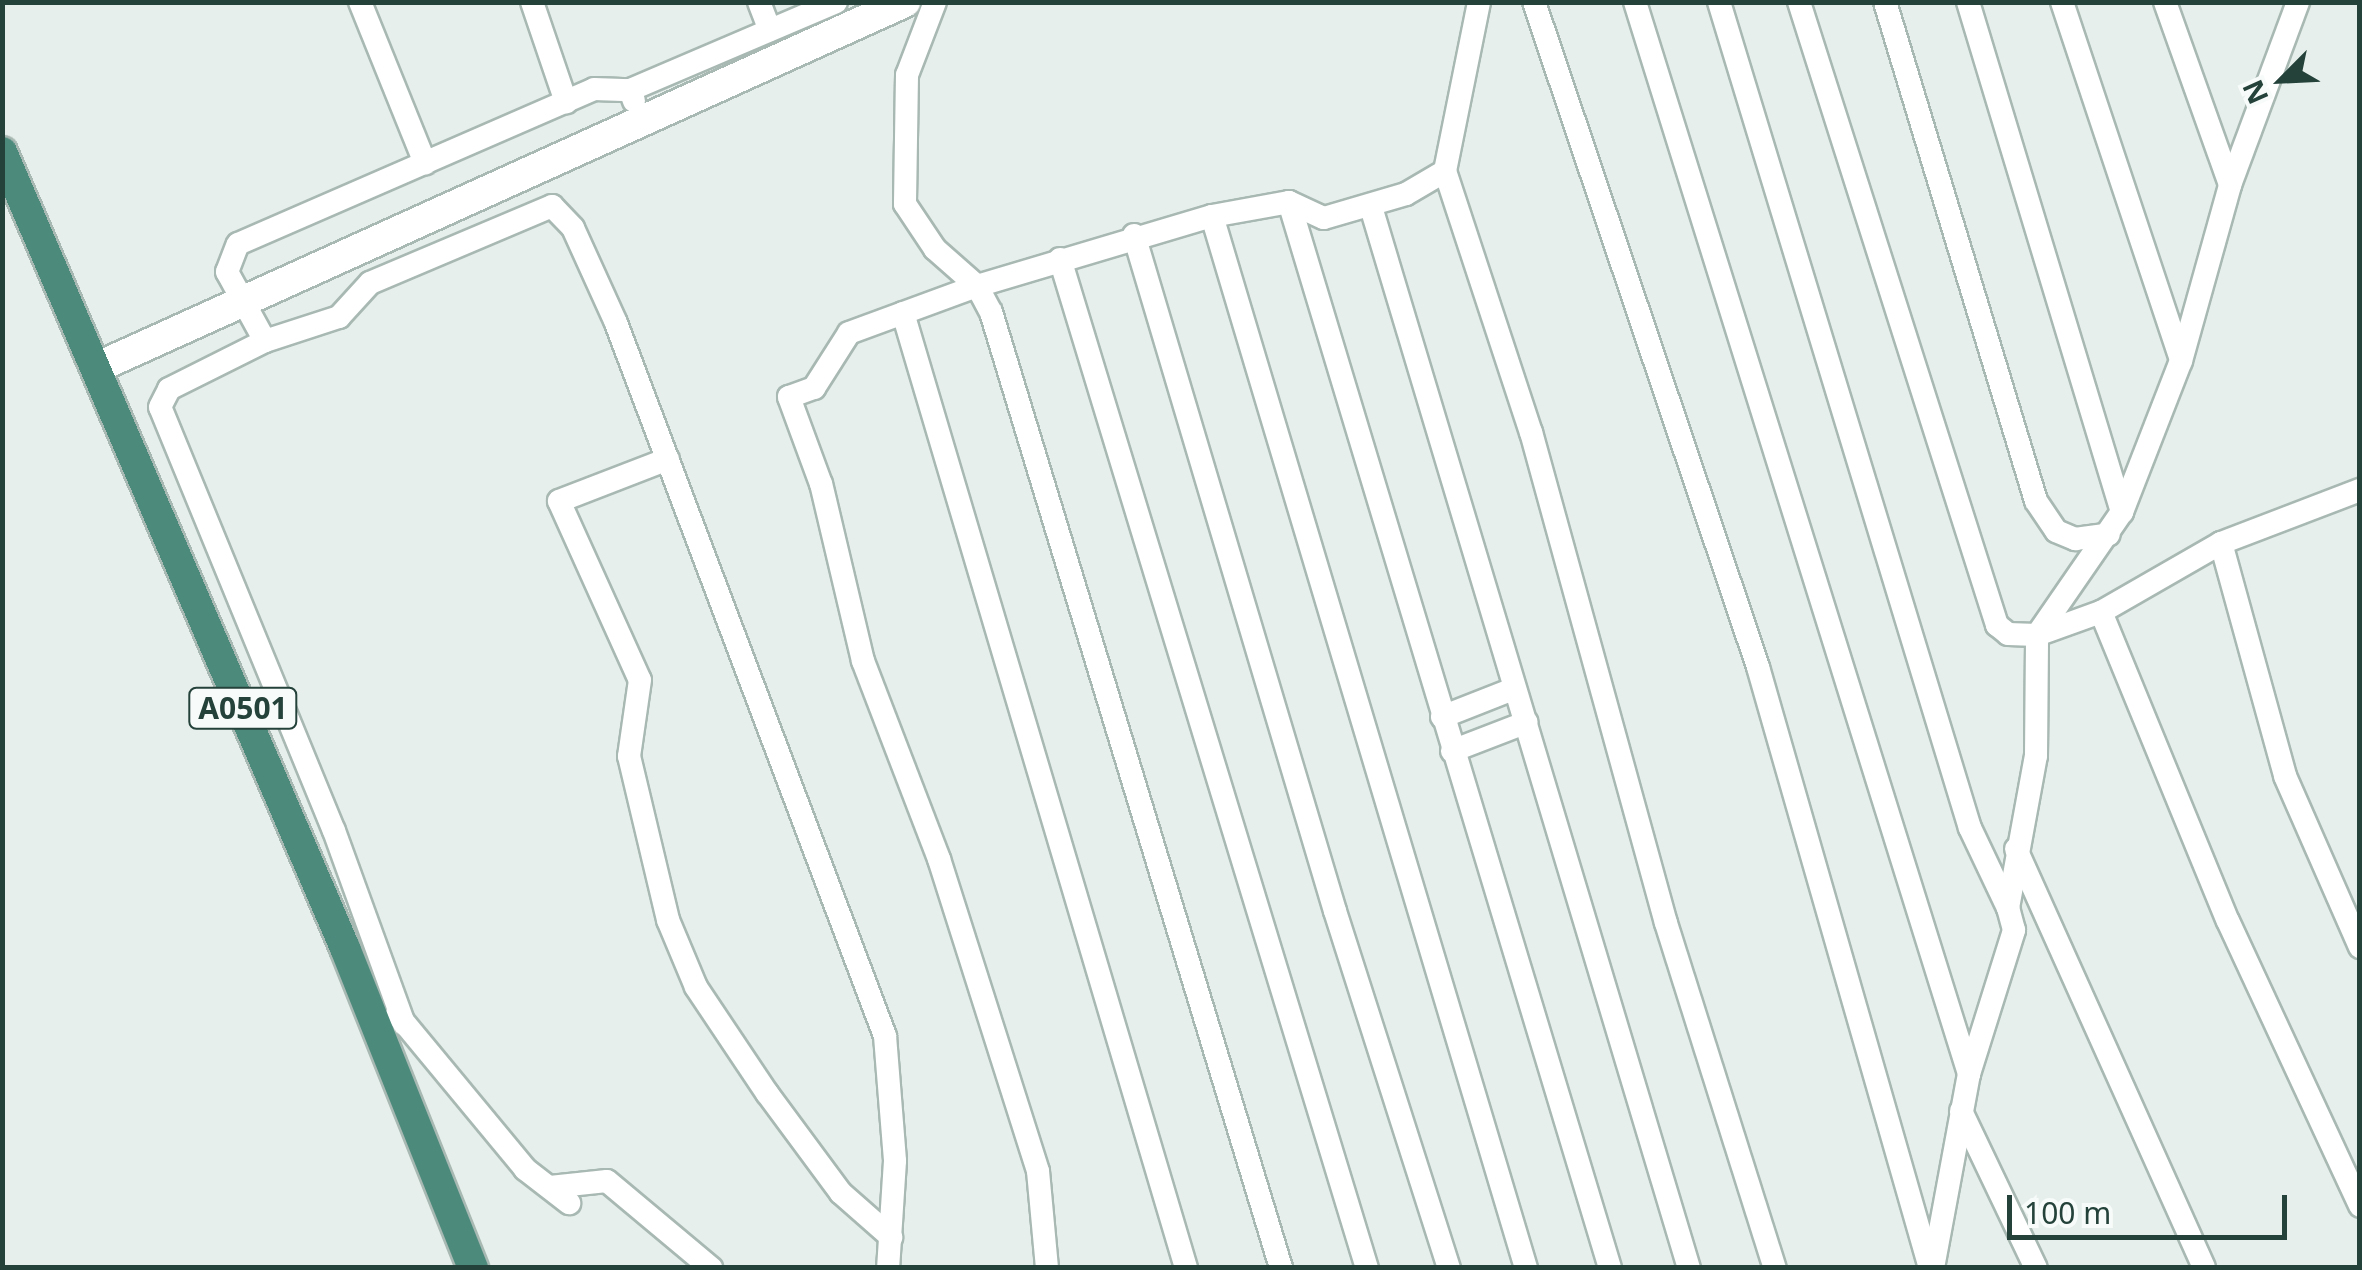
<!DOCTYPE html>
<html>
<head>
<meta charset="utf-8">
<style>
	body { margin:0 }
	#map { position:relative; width:2362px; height:1270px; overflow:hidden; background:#e6efeb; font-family:"Noto Sans",sans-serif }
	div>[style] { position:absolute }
	.roads { filter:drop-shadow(2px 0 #a8b8b2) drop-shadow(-2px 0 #a8b8b2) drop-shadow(0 2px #a8b8b2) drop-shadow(0 -2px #a8b8b2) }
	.minor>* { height:22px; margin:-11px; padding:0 11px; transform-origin:11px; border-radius:11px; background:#fff }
	.secondary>* { height:30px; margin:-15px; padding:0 15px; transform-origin:15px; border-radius:15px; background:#fff }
	.trunk>* { height:30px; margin:-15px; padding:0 15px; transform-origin:15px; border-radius:15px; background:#4c8a7c }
	span { translate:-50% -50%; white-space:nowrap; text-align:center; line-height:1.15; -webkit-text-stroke:8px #f7fbf9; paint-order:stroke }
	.shield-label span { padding:2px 8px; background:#f7fbf9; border:2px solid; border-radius:8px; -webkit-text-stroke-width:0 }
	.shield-label { font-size:30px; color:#24423a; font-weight:700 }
	.frame { position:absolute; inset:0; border:5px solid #24423a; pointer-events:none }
	.north { position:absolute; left:2232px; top:30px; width:100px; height:100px; -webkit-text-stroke:8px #f7fbf9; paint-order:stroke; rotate:246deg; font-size:28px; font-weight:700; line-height:40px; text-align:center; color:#24423a }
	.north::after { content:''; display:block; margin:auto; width:35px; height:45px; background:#24423a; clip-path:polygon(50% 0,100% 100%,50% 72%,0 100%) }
	.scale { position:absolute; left:2007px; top:1195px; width:280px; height:45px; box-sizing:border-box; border:5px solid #24423a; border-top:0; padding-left:12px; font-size:30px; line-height:35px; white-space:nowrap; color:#24423a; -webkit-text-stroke:8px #f7fbf9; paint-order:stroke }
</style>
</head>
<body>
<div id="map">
	<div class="roads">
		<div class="minor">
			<div style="left:360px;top:2px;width:174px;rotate:68deg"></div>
			<div style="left:532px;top:2px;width:106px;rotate:71.2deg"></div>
			<div style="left:759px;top:2px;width:30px;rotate:69deg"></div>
			<div style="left:935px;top:2px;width:78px;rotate:111deg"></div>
			<div style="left:907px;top:75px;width:129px;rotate:90.9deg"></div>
			<div style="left:905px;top:204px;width:54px;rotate:56.3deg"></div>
			<div style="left:935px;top:249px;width:56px;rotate:41.4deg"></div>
			<div style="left:977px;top:286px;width:30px;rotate:62deg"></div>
			<div style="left:991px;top:312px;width:999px;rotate:73.12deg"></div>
			<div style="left:1534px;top:2px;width:702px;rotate:71.38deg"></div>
			<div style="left:1758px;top:667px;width:625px;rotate:74.03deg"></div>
			<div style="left:1635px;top:2px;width:1123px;rotate:72.69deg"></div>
			<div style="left:1719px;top:2px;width:863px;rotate:73.1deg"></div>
			<div style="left:1970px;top:828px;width:89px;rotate:64.6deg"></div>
			<div style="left:1799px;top:2px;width:654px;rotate:72.37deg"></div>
			<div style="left:1997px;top:625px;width:14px;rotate:39deg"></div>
			<div style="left:2008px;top:634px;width:29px;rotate:2deg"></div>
			<div style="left:2037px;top:635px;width:150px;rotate:-55.4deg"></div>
			<div style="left:2122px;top:512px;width:162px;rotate:-68.7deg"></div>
			<div style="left:2181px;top:361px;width:183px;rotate:-74.4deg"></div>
			<div style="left:2230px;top:185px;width:195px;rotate:-69.6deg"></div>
			<div style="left:1885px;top:2px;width:521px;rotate:73.16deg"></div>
			<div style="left:2036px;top:501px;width:36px;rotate:56deg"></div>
			<div style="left:2056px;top:531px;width:21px;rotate:23deg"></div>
			<div style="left:2075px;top:539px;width:34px;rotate:-8deg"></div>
			<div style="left:1968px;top:2px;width:533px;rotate:73.2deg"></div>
			<div style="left:2062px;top:2px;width:377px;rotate:71.6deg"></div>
			<div style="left:2165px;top:2px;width:194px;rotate:70.4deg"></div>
			<div style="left:634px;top:101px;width:12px;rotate:-110deg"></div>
			<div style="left:630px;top:90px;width:224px;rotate:-23.1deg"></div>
			<div style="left:1445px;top:171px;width:275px;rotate:71.8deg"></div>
			<div style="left:1531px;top:432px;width:509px;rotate:74.63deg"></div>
			<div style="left:1666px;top:923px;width:362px;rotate:72.5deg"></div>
			<div style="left:1289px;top:202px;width:1113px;rotate:73.24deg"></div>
			<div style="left:1371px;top:207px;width:1108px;rotate:73.32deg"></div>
			<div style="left:1212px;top:216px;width:1098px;rotate:73.38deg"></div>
			<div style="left:1134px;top:235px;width:705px;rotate:73.44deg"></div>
			<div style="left:1335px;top:911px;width:375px;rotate:72.3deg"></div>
			<div style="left:1060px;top:259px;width:1055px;rotate:73.08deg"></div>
			<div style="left:903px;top:313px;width:996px;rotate:73.49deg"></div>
			<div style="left:265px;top:341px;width:79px;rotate:-118.8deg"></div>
			<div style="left:227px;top:272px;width:30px;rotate:-69deg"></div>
			<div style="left:238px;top:244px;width:388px;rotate:-23.5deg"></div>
			<div style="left:594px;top:89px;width:36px;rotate:2deg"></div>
			<div style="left:668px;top:459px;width:117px;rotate:158.9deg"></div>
			<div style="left:559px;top:501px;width:196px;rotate:65.7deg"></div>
			<div style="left:640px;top:680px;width:77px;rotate:98.2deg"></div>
			<div style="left:629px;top:756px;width:169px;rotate:76.6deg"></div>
			<div style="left:668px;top:920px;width:73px;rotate:67.3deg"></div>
			<div style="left:696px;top:987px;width:128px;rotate:56.2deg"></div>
			<div style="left:767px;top:1093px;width:124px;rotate:53.5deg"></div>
			<div style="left:841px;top:1193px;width:67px;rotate:41.3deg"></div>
			<div style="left:2221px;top:543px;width:242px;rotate:74.6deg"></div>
			<div style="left:2285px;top:776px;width:187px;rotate:66.3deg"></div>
			<div style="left:2101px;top:612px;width:334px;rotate:67.7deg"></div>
			<div style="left:2228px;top:921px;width:314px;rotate:65.1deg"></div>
			<div style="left:1442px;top:717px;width:76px;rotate:-21.5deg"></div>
			<div style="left:1452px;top:751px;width:80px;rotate:-21.1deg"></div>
			<div style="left:2016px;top:849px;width:459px;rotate:65.8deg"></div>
			<div style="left:397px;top:1014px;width:201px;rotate:50.4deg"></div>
			<div style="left:525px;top:1169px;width:56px;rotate:37.7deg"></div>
			<div style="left:404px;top:1024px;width:205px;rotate:-109.9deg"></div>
			<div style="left:334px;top:831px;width:458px;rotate:-112.3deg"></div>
			<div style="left:160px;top:407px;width:20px;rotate:-63deg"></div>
			<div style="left:169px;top:389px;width:107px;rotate:-26.6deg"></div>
			<div style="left:265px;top:341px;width:78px;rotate:-18deg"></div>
			<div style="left:339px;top:317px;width:46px;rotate:-47.6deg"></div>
			<div style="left:370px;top:283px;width:198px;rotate:-22.9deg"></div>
			<div style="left:552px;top:206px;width:30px;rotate:46deg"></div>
			<div style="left:573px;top:228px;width:104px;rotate:65.6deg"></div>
			<div style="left:616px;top:323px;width:762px;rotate:69.33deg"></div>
			<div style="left:885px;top:1036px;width:125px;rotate:85.4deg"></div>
			<div style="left:895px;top:1161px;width:107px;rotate:93.7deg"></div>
			<div style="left:1961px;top:1111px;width:174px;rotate:64.5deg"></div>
			<div style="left:550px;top:1187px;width:57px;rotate:-6deg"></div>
			<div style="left:607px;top:1181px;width:136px;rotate:39.9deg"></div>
			<div style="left:1047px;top:1268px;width:97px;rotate:-95.3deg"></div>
			<div style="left:1038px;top:1171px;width:327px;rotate:-107.6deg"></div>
			<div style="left:939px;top:859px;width:212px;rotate:-111deg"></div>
			<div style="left:863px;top:661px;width:182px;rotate:-103.3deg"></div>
			<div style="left:821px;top:484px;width:93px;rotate:-110.2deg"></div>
			<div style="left:789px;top:397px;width:27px;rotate:-20deg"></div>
			<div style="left:814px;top:388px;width:65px;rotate:-57.5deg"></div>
			<div style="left:849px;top:333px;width:136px;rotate:-20.2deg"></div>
			<div style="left:977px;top:286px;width:245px;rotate:-16.6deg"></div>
			<div style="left:1212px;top:216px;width:78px;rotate:-10.3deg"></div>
			<div style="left:1289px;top:202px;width:38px;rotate:25deg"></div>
			<div style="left:1324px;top:218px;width:85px;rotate:-16.3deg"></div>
			<div style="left:1406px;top:194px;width:45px;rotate:-30.5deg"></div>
			<div style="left:1445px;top:171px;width:172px;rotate:-78.6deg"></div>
			<div style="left:1933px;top:1268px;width:197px;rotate:-79.5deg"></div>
			<div style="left:1969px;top:1074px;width:151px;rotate:-72.6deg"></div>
			<div style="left:2014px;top:930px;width:23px;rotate:-105deg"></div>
			<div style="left:2008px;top:908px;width:155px;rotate:-79.6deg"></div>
			<div style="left:2036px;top:756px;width:121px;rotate:-89.5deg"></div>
			<div style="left:2037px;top:635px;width:68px;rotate:-19.8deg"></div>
			<div style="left:2101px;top:612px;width:138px;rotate:-29.9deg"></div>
			<div style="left:2221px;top:543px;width:149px;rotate:-20.9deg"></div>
		</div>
		<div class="secondary">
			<div style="left:98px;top:367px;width:886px;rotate:-24.34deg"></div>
		</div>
		<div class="trunk">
			<div style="left:2px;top:152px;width:867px;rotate:66.69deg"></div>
			<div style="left:345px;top:948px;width:345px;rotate:68.2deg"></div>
		</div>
	</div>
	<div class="shield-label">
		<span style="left:243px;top:708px">A0501</span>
	</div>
	<div class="frame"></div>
	<div class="north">N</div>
	<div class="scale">100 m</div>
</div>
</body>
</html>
